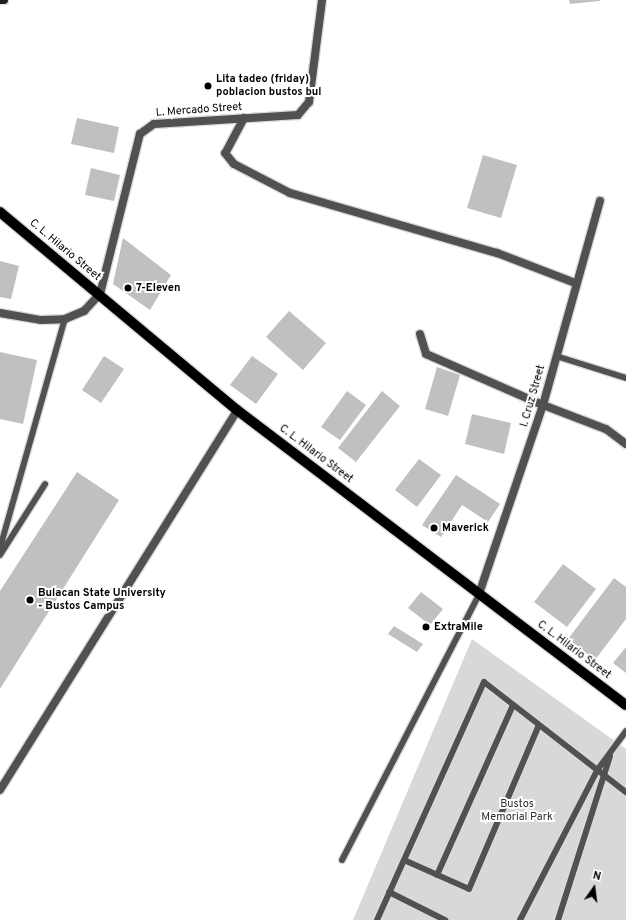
<!DOCTYPE html>
<html>
<head>
<meta charset="utf-8">
<style>
	body { margin:0 }
	#map { position:relative; width:626px; height:920px; overflow:hidden; background:#fff; font-family:Overpass,sans-serif }
	div>[style] { position:absolute }
	.green>* { inset:0; background:#d8d8d8 }
	.building>* { inset:0; background:#c0c0c0 }
	.roads { filter:drop-shadow(1px 0 #dbdbdb) drop-shadow(-1px 0 #dbdbdb) drop-shadow(0 1px #dbdbdb) drop-shadow(0 -1px #dbdbdb) }
	.lane>* { height:6px; margin:-3px; padding:0 3px; transform-origin:3px; border-radius:3px; background:#515151 }
	.street>* { height:8px; margin:-4px; padding:0 4px; transform-origin:4px; border-radius:4px; background:#515151 }
	.secondary>* { height:8px; margin:-4px; padding:0 4px; transform-origin:4px; border-radius:4px; background:#1e1e1e }
	.primary>* { height:10px; margin:-5px; padding:0 5px; transform-origin:5px; border-radius:5px; background:#000 }
	.dots>* { width:11px; height:11px; translate:-50% -50%; box-sizing:border-box; border:2px solid #fff; border-radius:50% }
	span { translate:-50% -50%; white-space:nowrap; text-align:center; line-height:1.15; -webkit-text-stroke:4px #fff; paint-order:stroke }
	.poi-label { font-size:11px; color:#000; font-weight:700 }
	.left { translate:0 -50%; text-align:left }
	.street-label { font-size:11px; color:#000 }
	.park-label { font-size:11px; color:#2f2f2f }
	.north { position:absolute; left:574px; top:868px; width:40px; height:40px; -webkit-text-stroke:3px #fff; paint-order:stroke; rotate:14deg; font-size:11px; font-weight:700; line-height:16px; text-align:center; color:#000 }
	.north::after { content:''; display:block; margin:auto; width:14px; height:18px; background:#000; clip-path:polygon(50% 0,100% 100%,50% 72%,0 100%) }
</style>
</head>
<body>
<div id="map">
	<div class="green">
		<div style="clip-path:polygon(472px 639px,626px 749px,626px 920px,353px 920px)"></div>
	</div>
	<div class="building">
		<div style="clip-path:polygon(569px 0,600px 0,600px 1px,570px 4px)"></div>
		<div style="clip-path:polygon(77px 118px,119px 127px,114px 153px,71px 144px)"></div>
		<div style="clip-path:polygon(483px 155px,517px 165px,501px 218px,467px 208px)"></div>
		<div style="clip-path:polygon(91px 168px,120px 175px,114px 201px,85px 195px)"></div>
		<div style="clip-path:polygon(123px 238px,171px 275px,150px 310px,113px 284px)"></div>
		<div style="clip-path:polygon(0 261px,19px 266px,11px 299px,0 297px)"></div>
		<div style="clip-path:polygon(289px 311px,326px 343px,303px 370px,266px 337px)"></div>
		<div style="clip-path:polygon(0 352px,37px 360px,23px 424px,0 419px)"></div>
		<div style="clip-path:polygon(104px 356px,124px 369px,101px 403px,82px 390px)"></div>
		<div style="clip-path:polygon(252px 356px,278px 374px,256px 404px,230px 385px)"></div>
		<div style="clip-path:polygon(437px 367px,460px 375px,448px 416px,425px 409px)"></div>
		<div style="clip-path:polygon(347px 391px,366px 405px,340px 440px,321px 427px)"></div>
		<div style="clip-path:polygon(382px 391px,400px 406px,356px 462px,338px 448px)"></div>
		<div style="clip-path:polygon(472px 414px,511px 423px,504px 454px,465px 444px)"></div>
		<div style="clip-path:polygon(419px 459px,441px 475px,417px 507px,395px 490px)"></div>
		<div style="clip-path:polygon(77px 472px,119px 500px,0 689px,0 591px)"></div>
		<div style="clip-path:polygon(456px 475px,500px 504px,488px 522px,462px 505px,441px 537px,422px 525px)"></div>
		<div style="clip-path:polygon(563px 564px,596px 589px,567px 627px,534px 602px)"></div>
		<div style="clip-path:polygon(614px 578px,626px 587px,626px 619px,595px 660px,568px 639px)"></div>
		<div style="clip-path:polygon(421px 592px,443px 609px,430px 625px,408px 608px)"></div>
		<div style="clip-path:polygon(394px 626px,423px 644px,417px 652px,388px 634px)"></div>
		<div style="clip-path:polygon(626px 647px,626px 673px,613px 663px)"></div>
	</div>
	<div class="roads">
		<div class="lane">
			<div style="left:556px;top:356px;width:73px;rotate:17.4deg"></div>
			<div style="left:0;top:548px;width:238px;rotate:-74.2deg"></div>
			<div style="left:0;top:555px;width:84px;rotate:-57.6deg"></div>
			<div style="left:342px;top:860px;width:299px;rotate:-62.7deg"></div>
			<div style="left:404px;top:860px;width:71px;rotate:24deg"></div>
			<div style="left:469px;top:889px;width:178px;rotate:-66.9deg"></div>
			<div style="left:437px;top:875px;width:186px;rotate:-65.9deg"></div>
			<div style="left:389px;top:892px;width:63px;rotate:26.6deg"></div>
			<div style="left:377px;top:920px;width:261px;rotate:-65.8deg"></div>
			<div style="left:484px;top:682px;width:180px;rotate:37.8deg"></div>
			<div style="left:520px;top:920px;width:170px;rotate:-62.7deg"></div>
			<div style="left:598px;top:769px;width:47px;rotate:-53.6deg"></div>
			<div style="left:558px;top:920px;width:172px;rotate:-72.4deg"></div>
		</div>
		<div class="street">
			<div style="left:244px;top:118px;width:40px;rotate:118deg"></div>
			<div style="left:225px;top:153px;width:14px;rotate:51deg"></div>
			<div style="left:234px;top:164px;width:63px;rotate:27.4deg"></div>
			<div style="left:290px;top:193px;width:216px;rotate:16.2deg"></div>
			<div style="left:497px;top:253px;width:84px;rotate:21deg"></div>
			<div style="left:0;top:313px;width:42px;rotate:9.7deg"></div>
			<div style="left:41px;top:320px;width:24px;rotate:-2deg"></div>
			<div style="left:65px;top:319px;width:21px;rotate:-23deg"></div>
			<div style="left:84px;top:311px;width:23px;rotate:-47deg"></div>
			<div style="left:100px;top:294px;width:165px;rotate:-76deg"></div>
			<div style="left:140px;top:134px;width:17px;rotate:-36deg"></div>
			<div style="left:154px;top:124px;width:144px;rotate:-3.6deg"></div>
			<div style="left:298px;top:115px;width:17px;rotate:-50deg"></div>
			<div style="left:309px;top:102px;width:103px;rotate:-82.7deg"></div>
			<div style="left:420px;top:334px;width:21px;rotate:73deg"></div>
			<div style="left:426px;top:354px;width:128px;rotate:23.6deg"></div>
			<div style="left:543px;top:405px;width:67px;rotate:20.9deg"></div>
			<div style="left:606px;top:429px;width:25px;rotate:37deg"></div>
			<div style="left:479px;top:594px;width:200px;rotate:-71.3deg"></div>
			<div style="left:543px;top:405px;width:212px;rotate:-74.4deg"></div>
			<div style="left:0;top:790px;width:448px;rotate:-58deg"></div>
		</div>
		<div class="secondary">
			<div style="left:0;top:0;width:4px"></div>
		</div>
		<div class="primary">
			<div style="left:0;top:212px;width:309px;rotate:39.9deg"></div>
			<div style="left:237px;top:410px;width:488px;rotate:37.2deg"></div>
		</div>
	</div>
	<div class="dots">
		<div style="left:208px;top:86px;background:#000"></div>
		<div style="left:128px;top:288px;background:#000"></div>
		<div style="left:434px;top:528px;background:#000"></div>
		<div style="left:30px;top:600px;background:#000"></div>
		<div style="left:426px;top:627px;background:#000"></div>
	</div>
	<div class="poi-label">
		<span class="left" style="left:216px;top:86px">Lita tadeo (friday)<br>poblacion bustos bul</span>
		<span class="left" style="left:136px;top:288px">7-Eleven</span>
		<span class="left" style="left:442px;top:528px">Maverick</span>
		<span class="left" style="left:38px;top:600px">Bulacan State University<br>- Bustos Campus</span>
		<span class="left" style="left:434px;top:627px">ExtraMile</span>
	</div>
	<div class="street-label">
		<span style="left:199px;top:110px;rotate:-4deg">L. Mercado Street</span>
		<span style="left:65px;top:250px;rotate:40deg">C. L. Hilario Street</span>
		<span style="left:533px;top:396px;rotate:-74deg">I. Cruz Street</span>
		<span style="left:316px;top:454px;rotate:37deg">C. L. Hilario Street</span>
		<span style="left:574px;top:650px;rotate:37deg">C. L. Hilario Street</span>
	</div>
	<div class="park-label">
		<span style="left:517px;top:811px">Bustos<br>Memorial Park</span>
	</div>
	<div class="north">N</div>
</div>
</body>
</html>
